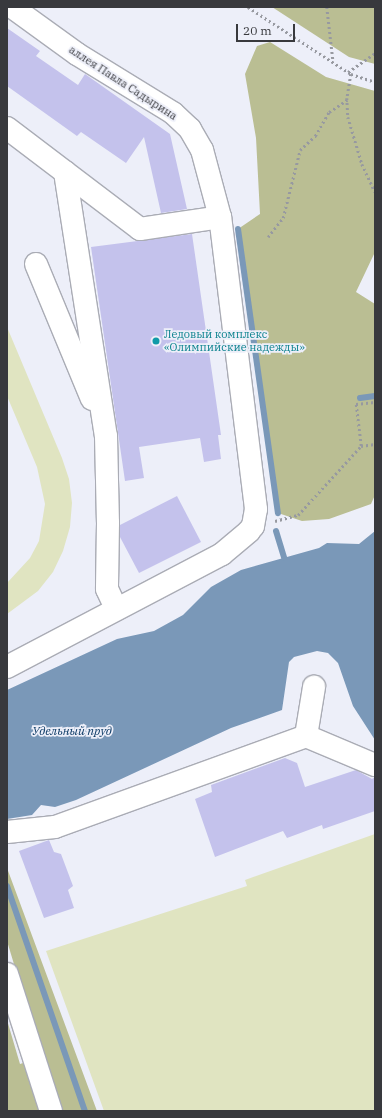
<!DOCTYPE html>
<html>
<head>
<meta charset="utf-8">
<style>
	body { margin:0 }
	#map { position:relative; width:382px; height:1118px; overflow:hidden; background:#edeff9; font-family:"IBM Plex Serif",serif }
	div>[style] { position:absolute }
	.green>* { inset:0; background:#e0e4c1 }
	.forest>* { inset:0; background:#babe93 }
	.water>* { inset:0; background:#7a98b8 }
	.stream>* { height:6px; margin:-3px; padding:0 3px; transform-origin:3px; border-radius:3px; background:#7a98b8 }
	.building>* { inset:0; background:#c4c2ec }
	.path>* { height:2.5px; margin-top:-1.25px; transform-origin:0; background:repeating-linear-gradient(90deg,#9799a0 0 2px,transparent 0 5px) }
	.roads { filter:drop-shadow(1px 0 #aaacb5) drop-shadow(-1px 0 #aaacb5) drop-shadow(0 1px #aaacb5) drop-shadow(0 -1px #aaacb5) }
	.minor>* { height:22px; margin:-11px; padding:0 11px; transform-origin:11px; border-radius:11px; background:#fff }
	.dots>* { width:11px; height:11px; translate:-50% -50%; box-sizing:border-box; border:2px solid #edeff9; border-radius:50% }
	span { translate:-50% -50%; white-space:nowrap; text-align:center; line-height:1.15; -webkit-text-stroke:3.5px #edeff9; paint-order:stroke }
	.street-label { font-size:11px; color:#38393d }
	.culture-label { font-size:11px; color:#0d838f }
	.left { translate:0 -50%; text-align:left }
	.water-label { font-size:12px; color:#0d3b66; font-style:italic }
	.frame { position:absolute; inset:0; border:8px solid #38393d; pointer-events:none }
	.scale { position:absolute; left:236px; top:24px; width:59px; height:18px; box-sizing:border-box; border:2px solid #38393d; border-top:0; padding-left:5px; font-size:12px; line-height:14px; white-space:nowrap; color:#38393d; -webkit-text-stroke:3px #edeff9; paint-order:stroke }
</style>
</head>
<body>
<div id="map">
	<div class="green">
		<div style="clip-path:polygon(7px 327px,62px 458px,69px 479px,72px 503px,70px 527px,63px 551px,53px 572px,38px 591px,7px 614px,7px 583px,30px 558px,39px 541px,45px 504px,37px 467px,7px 396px)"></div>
		<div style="clip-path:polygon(375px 834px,375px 1111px,104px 1111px,46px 951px,247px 886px,245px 880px)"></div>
	</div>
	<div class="forest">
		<div style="clip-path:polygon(272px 7px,375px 7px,375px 64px,349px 57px)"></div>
		<div style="clip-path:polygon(270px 42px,326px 77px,375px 91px,375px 252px,356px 292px,375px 304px,375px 495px,371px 504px,329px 519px,302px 521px,278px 513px,238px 229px,260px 214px,256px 138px,245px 74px,257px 46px)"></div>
		<div style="clip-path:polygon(7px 868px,97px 1111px,7px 1111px,7px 1020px,20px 1064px,42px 1057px,7px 941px)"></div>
	</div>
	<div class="water">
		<div style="clip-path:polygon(375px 531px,375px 740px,353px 706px,338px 663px,328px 653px,317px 651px,294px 657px,289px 662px,282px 710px,231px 728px,76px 800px,55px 807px,41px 805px,32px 815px,7px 819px,7px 690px,117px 639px,154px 631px,183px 615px,211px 587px,241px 570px,319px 548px,327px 543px,359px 544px)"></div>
	</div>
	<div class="stream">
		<div style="left:238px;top:229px;width:287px;rotate:82deg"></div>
		<div style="left:360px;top:398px;width:15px;rotate:-8deg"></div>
		<div style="left:276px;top:531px;width:28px;rotate:73deg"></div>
		<div style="left:7px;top:886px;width:238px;rotate:70.9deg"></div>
	</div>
	<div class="building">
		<div style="clip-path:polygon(7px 28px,40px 51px,36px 56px,78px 85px,85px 74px,170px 134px,187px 209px,161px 213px,144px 137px,126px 163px,81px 132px,77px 136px,7px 86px)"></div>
		<div style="clip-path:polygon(192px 234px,221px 435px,218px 435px,221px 459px,204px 462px,200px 438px,139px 447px,144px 478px,125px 481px,91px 247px)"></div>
		<div style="clip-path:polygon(177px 496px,201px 542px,139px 573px,120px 537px,120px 525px)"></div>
		<div style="clip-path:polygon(285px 758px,297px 763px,305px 787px,356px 770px,372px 779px,375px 777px,375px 811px,323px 829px,322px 825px,287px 838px,283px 831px,215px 857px,195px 799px,212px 792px,211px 785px)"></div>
		<div style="clip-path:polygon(49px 840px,54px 852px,61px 854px,73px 886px,68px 890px,74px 908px,44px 918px,19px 851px)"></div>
	</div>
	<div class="path">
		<div style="left:248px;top:7px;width:123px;rotate:33deg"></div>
		<div style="left:351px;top:74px;width:24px;rotate:99deg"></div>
		<div style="left:347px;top:98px;width:19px;rotate:87deg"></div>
		<div style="left:348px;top:117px;width:49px;rotate:73.4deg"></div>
		<div style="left:362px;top:164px;width:31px;rotate:65deg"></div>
		<div style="left:327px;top:7px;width:53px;rotate:83.5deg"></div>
		<div style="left:348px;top:72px;width:33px;rotate:-35deg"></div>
		<div style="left:351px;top:74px;width:25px;rotate:18deg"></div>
		<div style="left:268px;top:237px;width:24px;rotate:-52deg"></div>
		<div style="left:283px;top:218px;width:70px;rotate:-76deg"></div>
		<div style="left:300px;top:150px;width:21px;rotate:-43deg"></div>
		<div style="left:315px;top:136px;width:28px;rotate:-60deg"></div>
		<div style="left:329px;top:112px;width:22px;rotate:-34deg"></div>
		<div style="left:361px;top:446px;width:42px;rotate:-96.8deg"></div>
		<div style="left:356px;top:404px;width:19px;rotate:-6deg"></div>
		<div style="left:275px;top:521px;width:24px;rotate:-15deg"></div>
		<div style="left:298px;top:515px;width:93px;rotate:-47.6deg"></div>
		<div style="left:361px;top:446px;width:14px;rotate:-8deg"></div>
	</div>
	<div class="roads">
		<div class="minor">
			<div style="left:7px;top:128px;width:167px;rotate:37.2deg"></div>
			<div style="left:140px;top:229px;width:81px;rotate:-8.5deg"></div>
			<div style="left:65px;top:172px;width:267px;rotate:81.2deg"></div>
			<div style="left:106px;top:436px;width:87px;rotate:88.7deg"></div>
			<div style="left:108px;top:523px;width:66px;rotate:90.9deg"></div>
			<div style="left:107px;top:589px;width:21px;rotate:65deg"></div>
			<div style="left:36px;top:264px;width:146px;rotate:67.5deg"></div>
			<div style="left:7px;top:667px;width:243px;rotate:-27.7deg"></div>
			<div style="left:222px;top:554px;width:35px;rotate:-40deg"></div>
			<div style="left:249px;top:531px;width:6px;rotate:-51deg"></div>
			<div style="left:253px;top:526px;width:17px;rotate:-80deg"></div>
			<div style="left:256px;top:509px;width:294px;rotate:-97deg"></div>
			<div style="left:220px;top:217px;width:69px;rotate:-105deg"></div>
			<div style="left:202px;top:150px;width:24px;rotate:-120deg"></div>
			<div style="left:190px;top:129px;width:23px;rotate:-137deg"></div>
			<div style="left:173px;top:113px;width:113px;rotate:-148.4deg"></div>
			<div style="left:77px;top:54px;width:80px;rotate:-144.1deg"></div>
			<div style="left:306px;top:736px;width:50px;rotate:-80.7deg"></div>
			<div style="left:7px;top:832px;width:48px;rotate:-5.9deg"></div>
			<div style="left:55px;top:827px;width:267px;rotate:-19.9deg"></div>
			<div style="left:306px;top:736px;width:75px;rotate:22.8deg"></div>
			<div style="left:7px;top:974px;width:144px;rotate:72.2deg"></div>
		</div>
	</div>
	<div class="dots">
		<div style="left:156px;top:341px;background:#0f9aa8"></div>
	</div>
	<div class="street-label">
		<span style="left:123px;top:83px;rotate:33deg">аллея Павла Садырина</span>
	</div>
	<div class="culture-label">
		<span class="left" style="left:164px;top:341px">Ледовый комплекс<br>«Олимпийские надежды»</span>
	</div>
	<div class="water-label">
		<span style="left:72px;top:731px">Удельный пруд</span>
	</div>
	<div class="frame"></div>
	<div class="scale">20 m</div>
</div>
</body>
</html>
